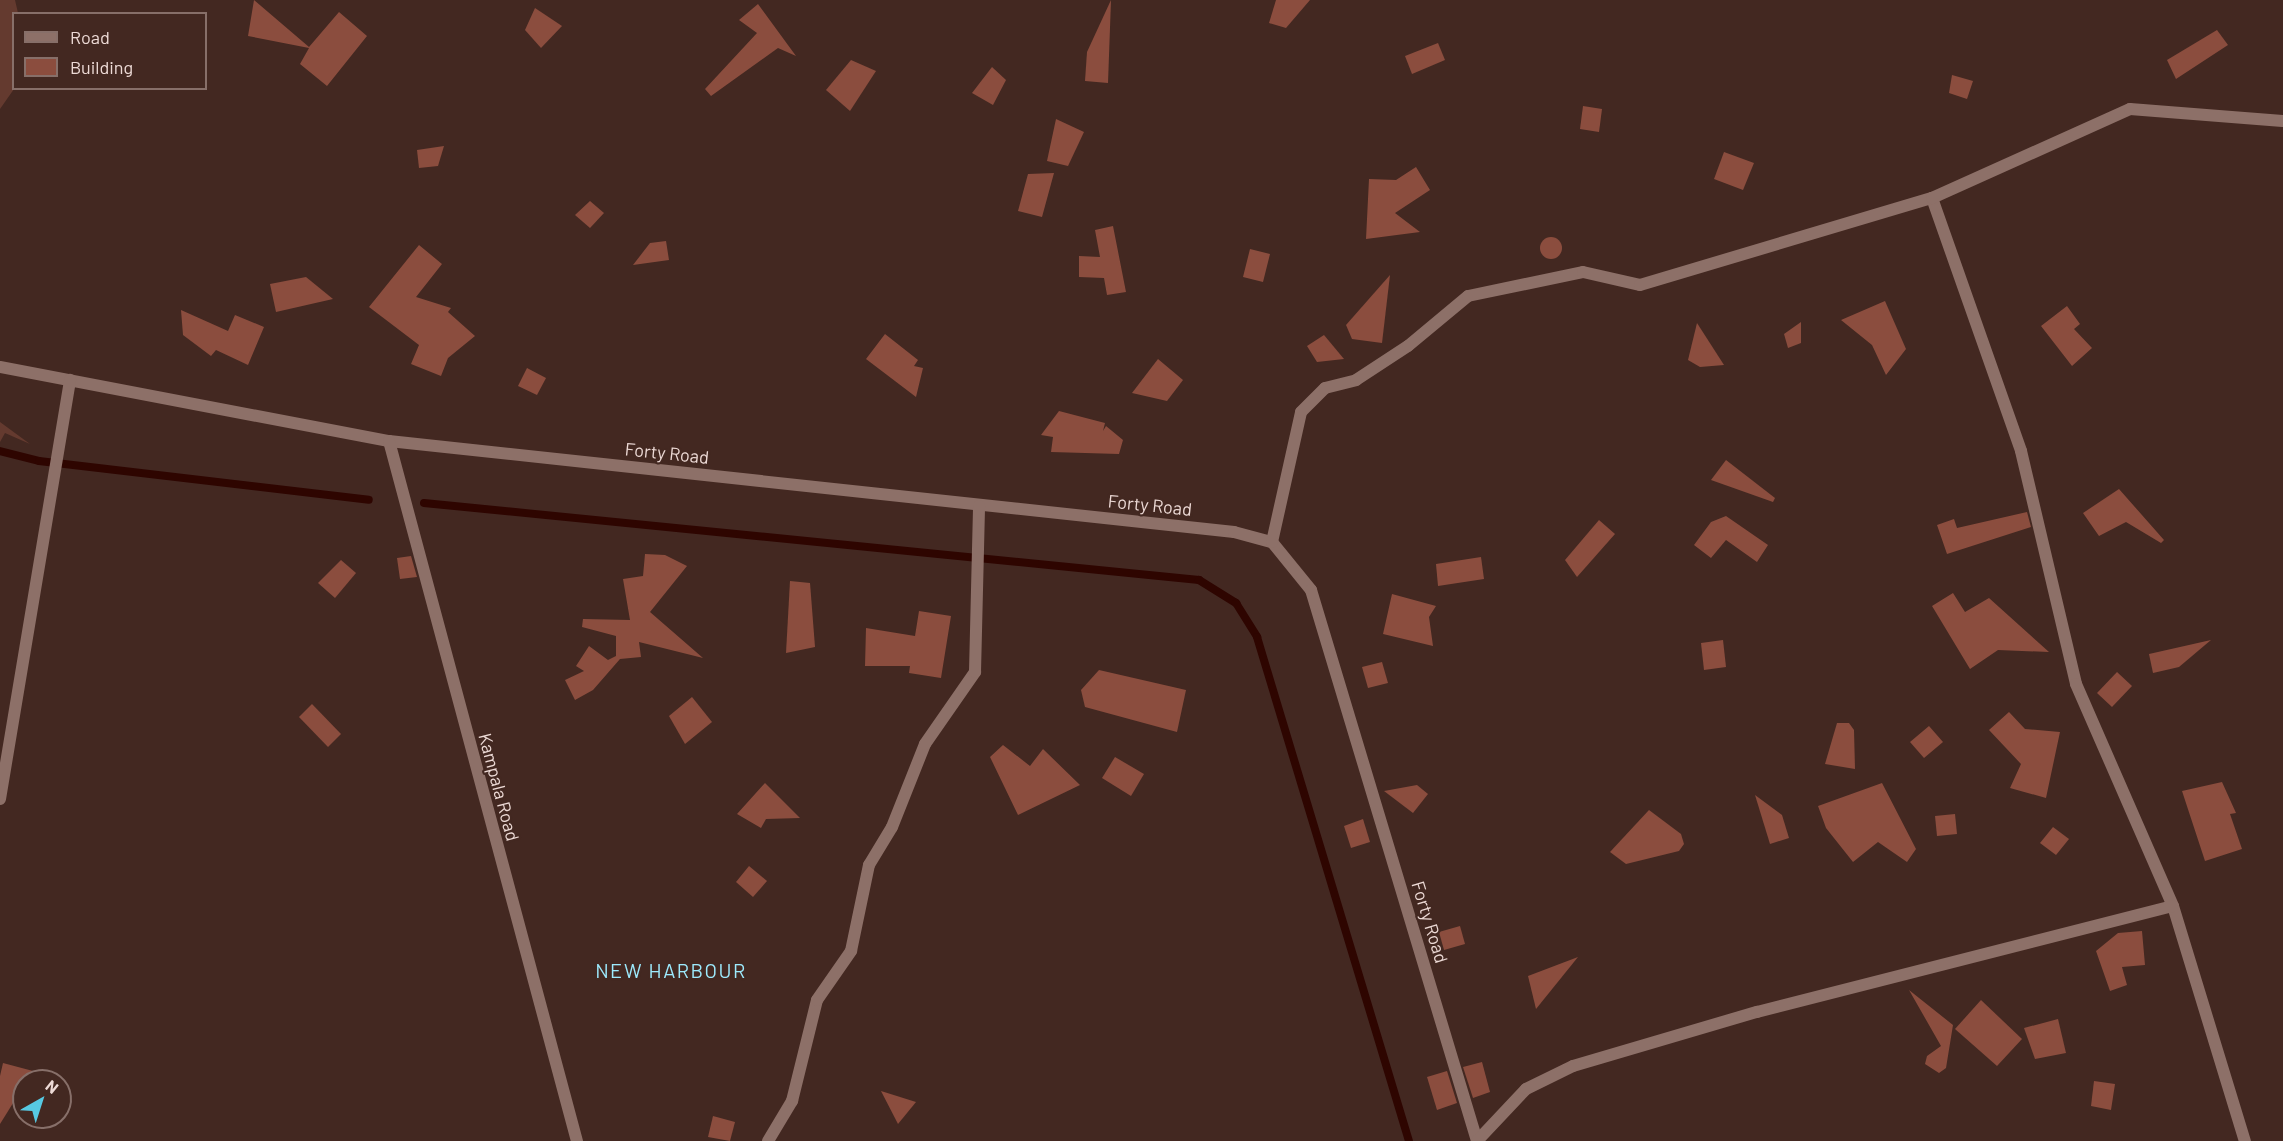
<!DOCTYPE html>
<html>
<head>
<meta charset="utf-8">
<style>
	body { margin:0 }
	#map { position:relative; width:2283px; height:1141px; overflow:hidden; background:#432821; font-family:Barlow,sans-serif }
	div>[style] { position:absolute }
	.green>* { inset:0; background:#643a2f }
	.stream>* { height:8px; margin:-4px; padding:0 4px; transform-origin:4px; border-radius:4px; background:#2e0500 }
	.building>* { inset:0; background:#8b4d3e }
	.round { border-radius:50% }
	.minor>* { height:12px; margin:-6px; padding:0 6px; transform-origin:6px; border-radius:6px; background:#8d7068 }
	span { translate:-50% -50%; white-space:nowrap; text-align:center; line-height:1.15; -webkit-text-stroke:4.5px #432821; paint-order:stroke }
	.street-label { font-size:18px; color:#eddad6 }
	.neighbourhood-label { font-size:20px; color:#9deafd; letter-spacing:1.5px }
	.legend { position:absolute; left:12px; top:12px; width:195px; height:78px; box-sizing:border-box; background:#432821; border:2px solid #876f69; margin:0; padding:8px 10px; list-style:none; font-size:18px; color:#eddad6 }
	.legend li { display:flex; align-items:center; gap:12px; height:30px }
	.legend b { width:30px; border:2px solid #876f69 }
	.north { position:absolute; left:12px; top:1069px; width:60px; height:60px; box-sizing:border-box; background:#432821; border:2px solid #876f69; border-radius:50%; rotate:39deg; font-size:16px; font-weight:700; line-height:24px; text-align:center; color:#eddad6 }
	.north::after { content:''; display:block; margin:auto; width:21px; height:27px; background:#57c9e2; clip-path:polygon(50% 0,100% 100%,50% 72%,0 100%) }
</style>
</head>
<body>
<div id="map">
	<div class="green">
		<div style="clip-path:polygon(0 0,15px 0,18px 13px,14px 14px,14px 89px,0 109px)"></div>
		<div style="clip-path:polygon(0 422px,30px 444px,5px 433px,0 442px)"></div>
	</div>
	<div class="stream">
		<div style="left:0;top:451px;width:40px;rotate:14.4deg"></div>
		<div style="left:39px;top:461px;width:332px;rotate:6.7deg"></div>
		<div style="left:424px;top:503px;width:779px;rotate:5.67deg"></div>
		<div style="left:1199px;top:580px;width:44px;rotate:31.9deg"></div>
		<div style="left:1236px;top:603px;width:40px;rotate:58deg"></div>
		<div style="left:1257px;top:637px;width:526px;rotate:73.22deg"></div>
	</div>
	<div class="building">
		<div style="clip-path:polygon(254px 0,309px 47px,339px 12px,367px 36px,327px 86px,300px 64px,309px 48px,248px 36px)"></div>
		<div style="clip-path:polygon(1111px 0,1108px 83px,1085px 81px,1087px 52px)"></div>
		<div style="clip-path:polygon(1276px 0,1310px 0,1286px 28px,1269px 23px)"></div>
		<div style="clip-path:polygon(758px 4px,796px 56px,778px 48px,711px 96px,705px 89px,757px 33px,739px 20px)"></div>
		<div style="clip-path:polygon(535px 8px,562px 26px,541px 48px,525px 30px)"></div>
		<div style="clip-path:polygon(2217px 30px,2228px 45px,2176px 79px,2167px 60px)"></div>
		<div style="clip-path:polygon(1438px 43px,1445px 60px,1412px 74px,1405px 56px)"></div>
		<div style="clip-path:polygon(851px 60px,876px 71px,850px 111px,826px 90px)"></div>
		<div style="clip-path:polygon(992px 67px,1006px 80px,993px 105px,972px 93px)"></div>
		<div style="clip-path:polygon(1952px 75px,1973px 81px,1967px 99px,1949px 93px)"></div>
		<div style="clip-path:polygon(1583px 106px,1602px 109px,1599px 132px,1580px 129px)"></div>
		<div style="clip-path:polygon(1056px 119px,1084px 132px,1068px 166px,1047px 161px)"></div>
		<div style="clip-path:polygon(444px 146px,438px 166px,419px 168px,417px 150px)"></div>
		<div style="clip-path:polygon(1724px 152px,1754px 163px,1743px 190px,1714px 179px)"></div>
		<div style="clip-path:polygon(1416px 167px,1430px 190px,1395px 213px,1420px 232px,1366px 239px,1369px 179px,1396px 180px)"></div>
		<div style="clip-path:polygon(1054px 173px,1042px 217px,1018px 211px,1028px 174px)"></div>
		<div style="clip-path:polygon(590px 201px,604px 213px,590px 228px,575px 215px)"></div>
		<div style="clip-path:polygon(1113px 226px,1126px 292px,1107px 295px,1104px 278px,1079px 277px,1079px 256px,1100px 257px,1095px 230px)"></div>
		<div class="round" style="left:1540px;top:237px;width:22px;height:22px"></div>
		<div style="clip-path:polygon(666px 241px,669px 260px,633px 265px,650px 243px)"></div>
		<div style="clip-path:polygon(419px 245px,442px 264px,416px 297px,451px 308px,448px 312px,475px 336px,448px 358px,441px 376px,411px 364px,419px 345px,369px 307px)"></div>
		<div style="clip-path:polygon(1250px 249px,1270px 254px,1263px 282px,1243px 277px)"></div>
		<div style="clip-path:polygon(1390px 275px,1382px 343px,1352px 339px,1346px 325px)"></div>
		<div style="clip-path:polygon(306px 277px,333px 299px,276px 312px,270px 284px)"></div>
		<div style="clip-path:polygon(1885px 301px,1906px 349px,1886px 375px,1872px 345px,1841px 320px)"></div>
		<div style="clip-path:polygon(2067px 306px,2080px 324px,2074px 329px,2092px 348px,2072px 366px,2041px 326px)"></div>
		<div style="clip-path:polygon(181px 310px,228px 331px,235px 315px,264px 327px,248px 365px,216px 350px,211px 356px,183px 335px)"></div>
		<div style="clip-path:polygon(1801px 322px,1801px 343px,1788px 348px,1784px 334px)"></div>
		<div style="clip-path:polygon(1697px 323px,1724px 365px,1700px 367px,1688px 360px)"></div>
		<div style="clip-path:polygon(885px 334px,918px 360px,914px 366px,923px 368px,916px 397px,866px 359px)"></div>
		<div style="clip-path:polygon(1324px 335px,1344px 359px,1317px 362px,1307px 346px)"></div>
		<div style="clip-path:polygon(1158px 359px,1183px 380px,1167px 401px,1132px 393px)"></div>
		<div style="clip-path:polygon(527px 368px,546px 378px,537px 395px,518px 386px)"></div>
		<div style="clip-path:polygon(1059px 411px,1105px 423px,1103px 431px,1106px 426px,1123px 440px,1119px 454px,1051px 452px,1053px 437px,1041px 435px)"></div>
		<div style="clip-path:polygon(1726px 460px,1775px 498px,1773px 502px,1711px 480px)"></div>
		<div style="clip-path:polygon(2119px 489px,2164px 540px,2161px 543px,2126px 522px,2099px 536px,2083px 513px)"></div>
		<div style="clip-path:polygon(2027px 512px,2031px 527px,1947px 554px,1937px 525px,1954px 519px,1957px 528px)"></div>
		<div style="clip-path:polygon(1726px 516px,1768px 545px,1757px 562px,1726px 540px,1711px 558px,1694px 545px,1711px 522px)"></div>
		<div style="clip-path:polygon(1599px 520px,1615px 534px,1577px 577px,1565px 560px)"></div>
		<div style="clip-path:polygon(645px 554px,665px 555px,687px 566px,650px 612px,703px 658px,639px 642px,641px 657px,620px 659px,593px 690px,575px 700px,565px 680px,584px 671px,576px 666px,589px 646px,608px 660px,616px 656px,616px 636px,582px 627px,583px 619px,630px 620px,623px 579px,643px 576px)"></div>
		<div style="clip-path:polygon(411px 556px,417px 577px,400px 579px,397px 558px)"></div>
		<div style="clip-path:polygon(1481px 557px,1484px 579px,1438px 586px,1436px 564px)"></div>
		<div style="clip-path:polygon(341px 560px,356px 573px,335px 598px,318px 583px)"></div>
		<div style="clip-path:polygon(790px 581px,810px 583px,815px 647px,786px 653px)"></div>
		<div style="clip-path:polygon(1953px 593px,1965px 612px,1989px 598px,2049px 652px,1998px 650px,1970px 669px,1932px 606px)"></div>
		<div style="clip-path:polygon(1392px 594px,1436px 606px,1429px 617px,1433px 646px,1383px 634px)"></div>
		<div style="clip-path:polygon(919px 611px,951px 616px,941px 678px,909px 673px,910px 666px,865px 666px,866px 628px,915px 636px)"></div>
		<div style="clip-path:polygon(1723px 640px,1726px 667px,1704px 670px,1701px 643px)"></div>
		<div style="clip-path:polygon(2211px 640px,2179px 667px,2153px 673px,2149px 654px)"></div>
		<div style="clip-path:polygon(1382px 662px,1388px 683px,1368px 688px,1362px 667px)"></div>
		<div style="clip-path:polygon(1099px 670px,1186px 690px,1177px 732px,1085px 707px,1081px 690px)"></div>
		<div style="clip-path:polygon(2117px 672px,2132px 686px,2112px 707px,2097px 693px)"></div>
		<div style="clip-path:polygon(692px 697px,712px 722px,685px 744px,669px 716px)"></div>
		<div style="clip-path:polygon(312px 704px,341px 734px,328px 747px,299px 717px)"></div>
		<div style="clip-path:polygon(2009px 712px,2025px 729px,2060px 732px,2046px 798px,2010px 788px,2021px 764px,1989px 730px)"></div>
		<div style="clip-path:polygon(1837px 723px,1849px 723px,1854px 730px,1855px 769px,1825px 764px)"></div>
		<div style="clip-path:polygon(1929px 726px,1943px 742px,1924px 758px,1910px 742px)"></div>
		<div style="clip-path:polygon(1003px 745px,1030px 766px,1043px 749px,1080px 785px,1018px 815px,990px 757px)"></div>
		<div style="clip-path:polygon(1115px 757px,1144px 774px,1131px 796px,1102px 778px)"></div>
		<div style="clip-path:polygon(2222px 782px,2236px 813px,2230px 814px,2242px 849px,2205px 861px,2182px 791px)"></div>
		<div style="clip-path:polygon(765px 783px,800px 818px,766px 819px,761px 828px,737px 814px)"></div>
		<div style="clip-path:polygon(1882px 783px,1916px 849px,1907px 862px,1878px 842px,1853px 862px,1826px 828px,1818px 806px)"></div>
		<div style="clip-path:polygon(1417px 785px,1428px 794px,1413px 813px,1384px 791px)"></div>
		<div style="clip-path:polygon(1755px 795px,1782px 815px,1789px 838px,1770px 844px)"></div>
		<div style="clip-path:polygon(1649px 810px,1681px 834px,1684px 844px,1679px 851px,1626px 864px,1610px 852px)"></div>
		<div style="clip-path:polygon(1955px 814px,1957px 834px,1937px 836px,1935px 816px)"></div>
		<div style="clip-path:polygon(1363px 819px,1370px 842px,1351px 848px,1344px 826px)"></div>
		<div style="clip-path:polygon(2053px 827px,2069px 839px,2056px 855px,2040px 843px)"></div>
		<div style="clip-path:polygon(749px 866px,767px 881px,753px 897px,736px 882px)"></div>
		<div style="clip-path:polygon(1460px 926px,1465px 944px,1444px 950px,1439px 932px)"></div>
		<div style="clip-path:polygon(2142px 931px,2145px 965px,2122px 967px,2127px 985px,2110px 991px,2096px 951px,2118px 933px)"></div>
		<div style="clip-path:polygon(1578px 957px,1536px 1009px,1528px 976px)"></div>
		<div style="clip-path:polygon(1909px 990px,1953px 1025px,1946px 1068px,1939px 1073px,1925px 1064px,1927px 1056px,1941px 1046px)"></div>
		<div style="clip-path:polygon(1981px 1000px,2022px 1039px,1997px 1066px,1955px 1029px)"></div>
		<div style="clip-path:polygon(2058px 1019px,2066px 1053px,2035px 1059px,2024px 1028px)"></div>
		<div style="clip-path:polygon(1482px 1062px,1490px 1092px,1473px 1098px,1463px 1067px)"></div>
		<div style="clip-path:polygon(3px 1063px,33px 1071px,0 1124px,0 1076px)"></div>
		<div style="clip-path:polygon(1447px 1071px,1457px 1103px,1437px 1110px,1427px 1077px)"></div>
		<div style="clip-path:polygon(2094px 1081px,2115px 1084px,2111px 1110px,2091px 1106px)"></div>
		<div style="clip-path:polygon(881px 1091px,916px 1102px,898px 1124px)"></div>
		<div style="clip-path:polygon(713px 1116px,735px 1122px,730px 1141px,708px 1137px)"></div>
	</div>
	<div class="minor">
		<div style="left:1932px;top:198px;width:268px;rotate:70.6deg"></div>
		<div style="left:2021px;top:451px;width:239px;rotate:76.7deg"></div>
		<div style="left:2076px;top:684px;width:242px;rotate:66.4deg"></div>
		<div style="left:2173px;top:906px;width:246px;rotate:73deg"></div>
		<div style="left:0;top:367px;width:396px;rotate:10.8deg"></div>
		<div style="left:389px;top:441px;width:850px;rotate:6.15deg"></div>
		<div style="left:1234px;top:532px;width:39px;rotate:15deg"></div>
		<div style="left:1272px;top:542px;width:62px;rotate:50.9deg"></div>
		<div style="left:1311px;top:590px;width:575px;rotate:73.23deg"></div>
		<div style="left:389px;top:441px;width:725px;rotate:74.97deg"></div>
		<div style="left:1272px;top:542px;width:133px;rotate:-77.4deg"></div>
		<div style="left:1301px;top:412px;width:34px;rotate:-45deg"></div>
		<div style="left:1325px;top:388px;width:32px;rotate:-14deg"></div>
		<div style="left:1356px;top:380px;width:62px;rotate:-33.2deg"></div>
		<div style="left:1408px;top:346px;width:78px;rotate:-39.8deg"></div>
		<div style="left:1468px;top:296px;width:117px;rotate:-11.8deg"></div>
		<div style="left:1583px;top:272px;width:58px;rotate:12.8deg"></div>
		<div style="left:1640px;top:285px;width:305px;rotate:-16.6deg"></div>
		<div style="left:1932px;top:198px;width:217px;rotate:-24.2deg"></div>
		<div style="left:2130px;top:109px;width:153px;rotate:4.5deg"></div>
		<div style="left:0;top:799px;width:425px;rotate:-80.5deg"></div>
		<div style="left:768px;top:1141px;width:47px;rotate:-59deg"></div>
		<div style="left:792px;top:1101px;width:104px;rotate:-76.1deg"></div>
		<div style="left:817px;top:1000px;width:60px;rotate:-55.2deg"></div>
		<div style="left:851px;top:951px;width:88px;rotate:-78.2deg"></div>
		<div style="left:869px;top:865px;width:44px;rotate:-58.8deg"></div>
		<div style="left:892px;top:827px;width:89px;rotate:-68.3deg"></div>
		<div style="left:925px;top:744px;width:88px;rotate:-55.2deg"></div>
		<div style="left:975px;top:672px;width:166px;rotate:-88.6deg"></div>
		<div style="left:1477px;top:1141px;width:71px;rotate:-46.7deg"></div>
		<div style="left:1526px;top:1089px;width:52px;rotate:-26.1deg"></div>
		<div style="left:1573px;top:1066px;width:192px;rotate:-16.4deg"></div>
		<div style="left:1757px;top:1012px;width:429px;rotate:-14.3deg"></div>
	</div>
	<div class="street-label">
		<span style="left:667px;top:453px;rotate:6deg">Forty Road</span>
		<span style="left:1150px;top:505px;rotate:6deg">Forty Road</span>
		<span style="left:499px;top:787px;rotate:75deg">Kampala Road</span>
		<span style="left:1430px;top:922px;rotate:73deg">Forty Road</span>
	</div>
	<div class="neighbourhood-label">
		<span style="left:671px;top:970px">NEW HARBOUR</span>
	</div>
	<ul class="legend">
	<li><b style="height:8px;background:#8d7068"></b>Road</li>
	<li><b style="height:16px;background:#8b4d3e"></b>Building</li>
	</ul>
	<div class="north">N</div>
</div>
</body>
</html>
